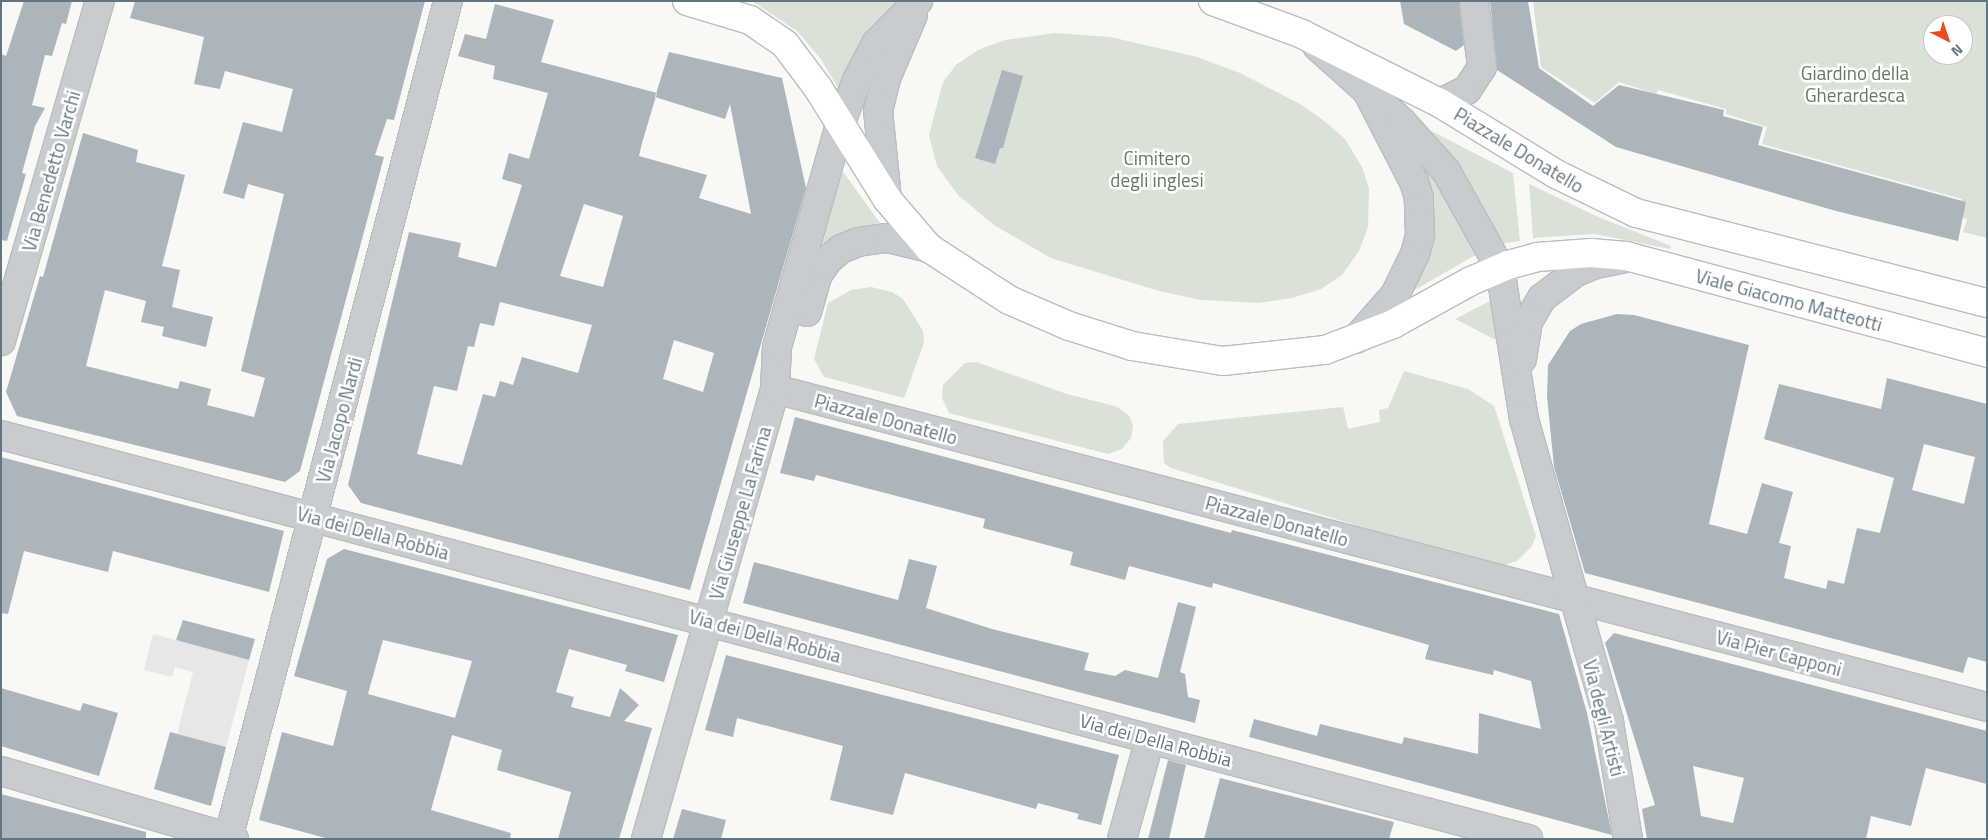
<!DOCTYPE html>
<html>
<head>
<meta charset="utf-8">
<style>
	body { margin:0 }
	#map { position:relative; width:1988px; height:840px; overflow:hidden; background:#f8f8f5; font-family:"Titillium Web",sans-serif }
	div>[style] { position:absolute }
	.built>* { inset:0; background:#e6e7e6 }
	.green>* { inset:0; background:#dae1d6 }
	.building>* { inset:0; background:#acb5bb }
	.roads { filter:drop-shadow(1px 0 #b9bec1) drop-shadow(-1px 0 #b9bec1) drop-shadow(0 1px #b9bec1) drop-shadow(0 -1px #b9bec1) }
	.minor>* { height:28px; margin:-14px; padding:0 14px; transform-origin:14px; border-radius:14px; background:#c8cccf }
	.tertiary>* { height:28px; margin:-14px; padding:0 14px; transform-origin:14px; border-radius:14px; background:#c8cccf }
	.primary>* { height:28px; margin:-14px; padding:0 14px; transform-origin:14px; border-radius:14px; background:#fff }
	span { translate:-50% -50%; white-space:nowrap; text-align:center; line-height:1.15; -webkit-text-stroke:5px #fff; paint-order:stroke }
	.park-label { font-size:19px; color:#667a61 }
	.street-label { font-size:19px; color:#617582 }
	.frame { position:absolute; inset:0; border:2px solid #617582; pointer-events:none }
	.north { position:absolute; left:1923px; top:15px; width:50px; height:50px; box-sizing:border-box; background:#fff; border:1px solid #c0c8cd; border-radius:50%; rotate:139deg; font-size:14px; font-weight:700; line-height:20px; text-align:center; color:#617582 }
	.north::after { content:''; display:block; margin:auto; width:18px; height:22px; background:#ee4a20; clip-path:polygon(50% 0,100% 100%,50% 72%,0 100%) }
</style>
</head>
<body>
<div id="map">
	<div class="built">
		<div style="clip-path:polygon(153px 634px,249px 660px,226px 747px,177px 734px,193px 672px,175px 667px,172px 677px,144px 670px)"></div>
	</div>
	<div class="green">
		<div style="clip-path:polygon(752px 1px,906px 1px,843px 96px,820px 58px,797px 31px)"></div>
		<div style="clip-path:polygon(evenodd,1533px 1px,1987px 1px,1987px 238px,1963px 232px,1967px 219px,1958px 217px,1962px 199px,1762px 144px,1767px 127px,1726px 114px,1726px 109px,1658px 90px,1656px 94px,1619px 82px,1595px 103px,1541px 67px,1533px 1px,1933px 25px,1963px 25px,1963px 55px,1933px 55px,1933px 25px)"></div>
		<div style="clip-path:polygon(1055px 33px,1110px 37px,1197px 57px,1240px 73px,1302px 105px,1323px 120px,1345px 139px,1362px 167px,1369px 188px,1368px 227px,1359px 251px,1342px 275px,1321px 289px,1292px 298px,1259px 303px,1201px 300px,1159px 291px,1051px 258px,994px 225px,958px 195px,937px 166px,929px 135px,943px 82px,956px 65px,978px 50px,1005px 40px)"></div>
		<div style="clip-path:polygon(1406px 118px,1513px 173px,1520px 241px,1500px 244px)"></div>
		<div style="clip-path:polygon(1395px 127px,1429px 165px,1479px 253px,1406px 295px,1419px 271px)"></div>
		<div style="clip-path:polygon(844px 173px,880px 223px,838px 234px,816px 253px,837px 174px)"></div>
		<div style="clip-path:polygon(1529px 184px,1596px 216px,1671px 246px,1670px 249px,1594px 234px,1533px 238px)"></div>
		<div style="clip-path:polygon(871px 287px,892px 292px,903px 299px,923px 331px,924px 343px,904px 398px,824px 377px,814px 359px,828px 303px,851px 290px)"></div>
		<div style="clip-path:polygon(1490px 301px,1498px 341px,1455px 319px)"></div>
		<div style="clip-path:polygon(976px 362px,1067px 394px,1118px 407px,1130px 417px,1133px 426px,1131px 438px,1122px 449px,1108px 454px,949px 413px,942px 398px,943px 385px,965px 363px)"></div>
		<div style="clip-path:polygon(1404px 371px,1468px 389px,1494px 406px,1536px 536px,1532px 546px,1517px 561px,1494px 568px,1171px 468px,1164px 463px,1163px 441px,1178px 424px,1343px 407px,1348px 429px,1380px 422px,1379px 410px,1388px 408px)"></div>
	</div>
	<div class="building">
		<div style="clip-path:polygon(24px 1px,72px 1px,66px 24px,62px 23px,52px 56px,45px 55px,32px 105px,45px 108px,35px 126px,22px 173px,26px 174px,7px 241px,1px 240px,1px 54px,6px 56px)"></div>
		<div style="clip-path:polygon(135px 1px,425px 1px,394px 120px,387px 119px,375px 155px,384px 157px,300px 471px,285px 482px,17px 416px,6px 392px,40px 276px,43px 277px,83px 133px,138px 150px,136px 162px,185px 175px,162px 266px,180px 270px,172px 307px,213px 317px,206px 347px,162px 336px,164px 327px,141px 322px,146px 301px,105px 290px,86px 366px,178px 389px,180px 381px,211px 389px,207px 405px,254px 417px,265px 378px,241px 371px,284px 194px,248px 184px,244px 199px,223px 193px,243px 122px,282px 132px,293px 89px,225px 71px,220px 89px,194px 84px,204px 37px,130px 18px)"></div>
		<div style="clip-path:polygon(1400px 1px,1459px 1px,1464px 45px,1456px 51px,1404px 24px)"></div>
		<div style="clip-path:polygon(1490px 1px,1528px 1px,1539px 68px,1593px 106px,1619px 85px,1724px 110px,1723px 116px,1763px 127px,1758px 145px,1966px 202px,1958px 241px,1836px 211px,1616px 147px,1497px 70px)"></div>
		<div style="clip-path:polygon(evenodd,495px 4px,554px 20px,541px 62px,657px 93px,642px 143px,639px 156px,707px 175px,699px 198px,751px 214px,730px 104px,725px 119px,655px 97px,669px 52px,782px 78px,806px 188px,690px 590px,361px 503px,348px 485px,409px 232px,461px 243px,458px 257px,496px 267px,522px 185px,502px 179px,509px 153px,529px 159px,548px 93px,493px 79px,495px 66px,458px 56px,465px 34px,486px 39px,495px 4px,584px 204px,623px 216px,603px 287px,560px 276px,584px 204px,495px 4px,500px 302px,592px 325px,578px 373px,522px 357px,513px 385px,500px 381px,495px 397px,483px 394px,462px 465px,417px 454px,434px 386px,457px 391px,468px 346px,474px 347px,480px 323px,494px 326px,500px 302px,495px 4px,674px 340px,714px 353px,703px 392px,663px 379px,674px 340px)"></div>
		<div style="clip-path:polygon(1002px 70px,1023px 76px,1003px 148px,1000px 148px,995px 164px,975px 158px)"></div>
		<div style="clip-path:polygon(evenodd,1617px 314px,1634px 315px,1749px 345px,1709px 524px,1747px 534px,1762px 483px,1793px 492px,1779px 543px,1791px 546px,1784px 578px,1826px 589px,1828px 580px,1844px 584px,1857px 528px,1880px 533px,1894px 478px,1764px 439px,1779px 384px,1881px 409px,1887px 378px,1987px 404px,1987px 662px,1968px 657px,1963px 673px,1585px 573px,1554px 467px,1547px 396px,1548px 365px,1570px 331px,1581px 324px,1617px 314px,1924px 444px,1975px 457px,1964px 504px,1912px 490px,1924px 444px)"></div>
		<div style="clip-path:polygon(795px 417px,1231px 533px,1232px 530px,1559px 614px,1587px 713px,1612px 835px,1249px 737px,1254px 719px,1317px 736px,1320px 724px,1402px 744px,1404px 737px,1478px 754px,1479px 713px,1541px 729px,1531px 681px,1494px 670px,1493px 675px,1425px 659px,1429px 645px,1213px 583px,1212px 588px,1129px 566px,1125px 580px,1070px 565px,1073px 552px,983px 528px,985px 519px,816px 475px,814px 481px,780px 473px)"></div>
		<div style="clip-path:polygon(1px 457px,284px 531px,269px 592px,113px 551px,108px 572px,24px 551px,8px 614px,1px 613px)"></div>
		<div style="clip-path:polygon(evenodd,344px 549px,678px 635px,664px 682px,625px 671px,627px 665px,569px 649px,556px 692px,574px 697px,571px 707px,610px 717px,620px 688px,639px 705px,624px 721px,652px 728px,619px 839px,558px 839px,571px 792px,497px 770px,502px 750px,452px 735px,431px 810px,511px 833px,510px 839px,329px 839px,259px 820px,282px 732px,333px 746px,347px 691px,294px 676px,327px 559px,344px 549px,383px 640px,472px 661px,455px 718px,368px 694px,383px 640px)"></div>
		<div style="clip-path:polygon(909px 559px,937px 566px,926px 608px,992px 629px,1089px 653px,1084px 670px,1115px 676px,1125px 670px,1158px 678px,1178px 602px,1196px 607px,1180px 672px,1185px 674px,1188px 697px,1200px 700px,1195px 723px,743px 603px,754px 562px,898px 600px)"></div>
		<div style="clip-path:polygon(183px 620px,255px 639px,249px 660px,176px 640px)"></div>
		<div style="clip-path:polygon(evenodd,1614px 633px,1987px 731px,1987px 784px,1926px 768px,1911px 826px,1871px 816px,1866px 839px,1647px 839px,1642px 809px,1655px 805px,1605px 643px,1614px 633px,1693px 766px,1744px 778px,1733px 823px,1701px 816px,1693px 766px)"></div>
		<div style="clip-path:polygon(726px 655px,1119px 755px,1101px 825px,1077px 819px,1079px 814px,1038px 803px,1036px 809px,905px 773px,893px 815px,830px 800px,843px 746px,737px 718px,733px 737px,705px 730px)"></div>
		<div style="clip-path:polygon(1px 688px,80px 711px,83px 703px,118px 713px,99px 776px,1px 746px)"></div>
		<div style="clip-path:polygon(170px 732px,226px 747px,211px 806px,154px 789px)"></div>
		<div style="clip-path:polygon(1168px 760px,1186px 765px,1169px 839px,1148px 839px)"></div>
		<div style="clip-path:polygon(1220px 778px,1394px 822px,1389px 839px,1204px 839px)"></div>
		<div style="clip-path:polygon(1px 794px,146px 832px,146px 839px,1px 839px)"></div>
		<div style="clip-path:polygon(682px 809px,726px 820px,721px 839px,673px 839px)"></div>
	</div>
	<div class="roads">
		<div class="minor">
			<div style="left:1440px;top:103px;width:30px;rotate:-26deg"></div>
			<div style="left:1467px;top:90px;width:27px;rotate:-57deg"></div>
			<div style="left:1482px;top:67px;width:66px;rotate:-96.9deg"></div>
			<div style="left:887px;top:199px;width:88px;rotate:-95.8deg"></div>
			<div style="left:878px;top:111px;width:36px;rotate:-76deg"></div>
			<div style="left:887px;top:76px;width:66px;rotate:-66.9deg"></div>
			<div style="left:807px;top:312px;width:37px;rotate:-74deg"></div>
			<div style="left:817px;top:276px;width:18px;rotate:-56deg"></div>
			<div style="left:827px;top:261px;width:18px;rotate:-41deg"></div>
			<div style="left:841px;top:249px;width:18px;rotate:-22deg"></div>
			<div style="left:858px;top:242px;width:29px;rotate:-8deg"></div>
			<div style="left:887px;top:238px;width:43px;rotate:13.4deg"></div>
			<div style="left:1356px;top:339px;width:59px;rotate:-48.4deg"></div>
			<div style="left:1395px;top:295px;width:46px;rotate:-64deg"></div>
			<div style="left:1415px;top:254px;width:20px;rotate:-75deg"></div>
			<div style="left:1420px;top:235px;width:37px;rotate:-92deg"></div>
			<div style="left:1419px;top:198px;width:17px;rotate:-107deg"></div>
			<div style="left:1414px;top:182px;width:100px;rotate:-117.3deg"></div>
			<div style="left:1px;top:341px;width:354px;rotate:-73.8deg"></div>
			<div style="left:775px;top:389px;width:1253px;rotate:14.7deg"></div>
			<div style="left:1px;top:435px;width:1580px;rotate:14.82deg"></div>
			<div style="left:1px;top:771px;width:243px;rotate:16.3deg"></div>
			<div style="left:228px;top:839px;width:866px;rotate:-75.29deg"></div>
			<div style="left:646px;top:839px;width:468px;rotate:-74deg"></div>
			<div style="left:775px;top:389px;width:42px;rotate:-87.3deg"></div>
			<div style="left:777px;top:347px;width:231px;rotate:-74.2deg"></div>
			<div style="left:840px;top:125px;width:48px;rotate:-69.3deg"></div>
			<div style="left:857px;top:80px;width:41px;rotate:-62.2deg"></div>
			<div style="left:876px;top:44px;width:60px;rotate:-45.7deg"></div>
			<div style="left:1122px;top:839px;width:104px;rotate:-74.4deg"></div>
		</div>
		<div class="tertiary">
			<div style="left:1317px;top:46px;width:114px;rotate:41.8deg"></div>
			<div style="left:1402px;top:122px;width:66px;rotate:48.1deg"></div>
			<div style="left:1446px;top:171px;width:111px;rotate:60.9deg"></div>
			<div style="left:1500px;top:268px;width:153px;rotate:81deg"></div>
			<div style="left:1524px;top:419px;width:315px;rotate:74.3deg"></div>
			<div style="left:1609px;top:722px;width:119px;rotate:80.8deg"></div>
			<div style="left:1522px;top:359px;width:37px;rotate:-81deg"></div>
			<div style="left:1528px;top:322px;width:28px;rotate:-60deg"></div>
			<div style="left:1542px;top:298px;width:43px;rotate:-37.4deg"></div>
			<div style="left:1576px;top:272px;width:22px;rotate:-22deg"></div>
			<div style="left:1596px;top:264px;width:26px;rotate:-11deg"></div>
		</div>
		<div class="primary">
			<div style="left:687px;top:1px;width:66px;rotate:16.8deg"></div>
			<div style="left:750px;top:20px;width:42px;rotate:34.4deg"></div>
			<div style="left:785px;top:44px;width:55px;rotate:53.1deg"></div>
			<div style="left:818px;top:88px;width:131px;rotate:58.1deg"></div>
			<div style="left:887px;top:199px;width:65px;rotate:49.4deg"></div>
			<div style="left:929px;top:248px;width:95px;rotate:33deg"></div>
			<div style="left:1009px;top:300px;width:65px;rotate:23.4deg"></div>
			<div style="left:1069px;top:326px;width:66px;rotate:17.6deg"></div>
			<div style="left:1132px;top:346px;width:92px;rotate:9.4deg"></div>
			<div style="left:1223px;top:361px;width:103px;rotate:-6.2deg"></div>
			<div style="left:1325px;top:350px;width:73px;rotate:-20.9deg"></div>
			<div style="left:1393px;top:324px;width:89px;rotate:-28.9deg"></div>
			<div style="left:1471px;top:281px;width:40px;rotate:-23.4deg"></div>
			<div style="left:1508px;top:265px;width:30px;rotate:-15deg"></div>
			<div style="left:1537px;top:257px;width:54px;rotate:-4.2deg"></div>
			<div style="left:1591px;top:253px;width:35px;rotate:5deg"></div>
			<div style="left:1626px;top:256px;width:374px;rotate:15deg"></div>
			<div style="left:1213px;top:1px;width:95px;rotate:20.3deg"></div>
			<div style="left:1302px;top:34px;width:154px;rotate:26.6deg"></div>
			<div style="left:1440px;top:103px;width:136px;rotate:31.5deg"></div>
			<div style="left:1556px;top:174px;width:89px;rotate:26deg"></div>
			<div style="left:1636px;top:213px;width:362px;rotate:14.4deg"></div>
		</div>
	</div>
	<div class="park-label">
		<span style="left:1855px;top:84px">Giardino della<br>Gherardesca</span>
		<span style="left:1157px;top:169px">Cimitero<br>degli inglesi</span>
	</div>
	<div class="street-label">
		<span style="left:1519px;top:150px;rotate:31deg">Piazzale Donatello</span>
		<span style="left:51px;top:171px;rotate:-74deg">Via Benedetto Varchi</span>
		<span style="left:1789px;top:300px;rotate:15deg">Viale Giacomo Matteotti</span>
		<span style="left:886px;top:419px;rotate:15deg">Piazzale Donatello</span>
		<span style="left:339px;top:420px;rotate:-75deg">Via Jacopo Nardi</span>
		<span style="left:740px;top:513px;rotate:-74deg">Via Giuseppe La Farina</span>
		<span style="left:1277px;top:521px;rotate:15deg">Piazzale Donatello</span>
		<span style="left:373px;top:533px;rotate:15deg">Via dei Della Robbia</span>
		<span style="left:765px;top:636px;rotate:15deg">Via dei Della Robbia</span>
		<span style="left:1779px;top:653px;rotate:15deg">Via Pier Capponi</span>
		<span style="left:1604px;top:718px;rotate:76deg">Via degli Artisti</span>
		<span style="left:1156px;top:740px;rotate:15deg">Via dei Della Robbia</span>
	</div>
	<div class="frame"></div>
	<div class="north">N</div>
</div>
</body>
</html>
